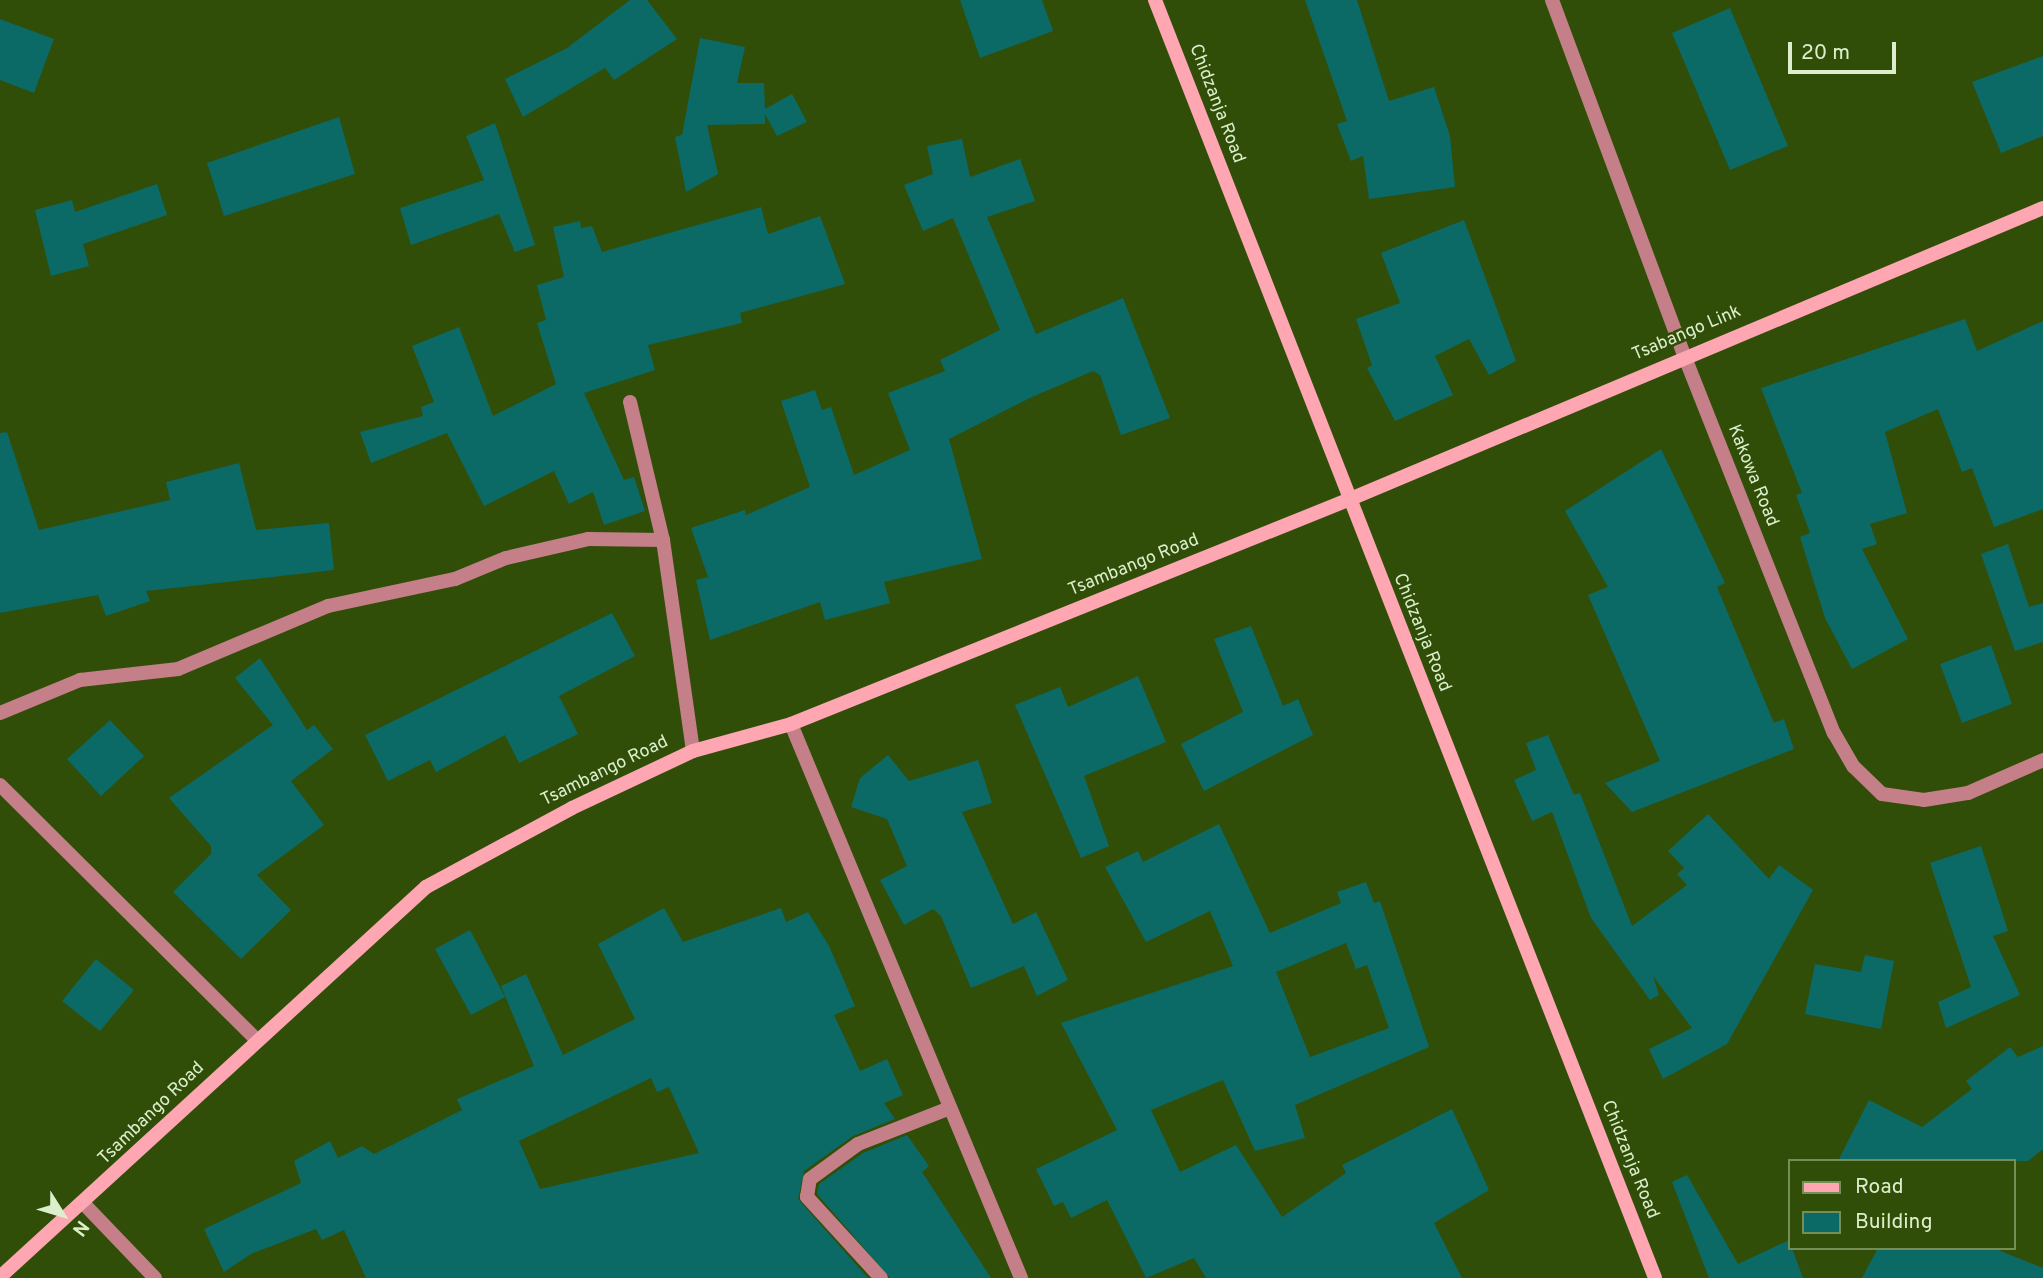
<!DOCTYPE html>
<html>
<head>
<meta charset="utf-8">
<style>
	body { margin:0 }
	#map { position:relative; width:2043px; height:1278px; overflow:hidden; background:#314e09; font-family:Overpass,sans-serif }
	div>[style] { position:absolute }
	.building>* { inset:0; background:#0b6966 }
	.street>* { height:14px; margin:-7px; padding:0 7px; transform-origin:7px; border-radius:7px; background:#c47f88 }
	.secondary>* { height:14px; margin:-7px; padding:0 7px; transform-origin:7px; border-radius:7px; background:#fea6b2 }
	span { translate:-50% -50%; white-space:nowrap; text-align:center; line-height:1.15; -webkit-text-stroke:5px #314e09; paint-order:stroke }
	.street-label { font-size:18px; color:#dceecc }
	.legend { position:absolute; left:1788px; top:1159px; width:228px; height:91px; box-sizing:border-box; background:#314e09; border:2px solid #758e57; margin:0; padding:9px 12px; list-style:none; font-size:21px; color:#dceecc }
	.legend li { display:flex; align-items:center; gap:14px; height:35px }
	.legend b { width:35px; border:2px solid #758e57 }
	.north { position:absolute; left:28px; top:1180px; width:70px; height:70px; -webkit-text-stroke:5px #314e09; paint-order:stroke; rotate:127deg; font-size:19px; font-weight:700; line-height:28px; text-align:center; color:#dceecc }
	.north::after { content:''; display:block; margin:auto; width:24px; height:32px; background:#dceecc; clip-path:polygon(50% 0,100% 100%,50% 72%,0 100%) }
	.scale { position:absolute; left:1788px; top:42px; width:108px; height:32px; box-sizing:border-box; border:4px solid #dceecc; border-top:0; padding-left:9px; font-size:21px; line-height:24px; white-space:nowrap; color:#dceecc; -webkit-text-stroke:5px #314e09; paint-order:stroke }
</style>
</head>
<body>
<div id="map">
	<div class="building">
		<div style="clip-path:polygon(630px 0,647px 0,677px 39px,614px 80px,605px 68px,523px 117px,505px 79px,567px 48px)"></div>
		<div style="clip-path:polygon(960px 0,1042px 0,1053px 31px,980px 58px)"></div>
		<div style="clip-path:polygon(1305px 0,1357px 0,1389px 101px,1434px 87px,1450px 136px,1455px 187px,1369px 199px,1363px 156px,1351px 161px,1337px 124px,1347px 121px)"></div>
		<div style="clip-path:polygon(1730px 8px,1788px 146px,1730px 170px,1672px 33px)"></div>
		<div style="clip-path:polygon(0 19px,54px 39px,34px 93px,0 80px)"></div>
		<div style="clip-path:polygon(700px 38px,745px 47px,737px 83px,764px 83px,765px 109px,792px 94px,807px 122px,777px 136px,765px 114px,765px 124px,707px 125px,718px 174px,686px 192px,675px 137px,682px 135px)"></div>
		<div style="clip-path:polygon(2043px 56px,2043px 136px,2001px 153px,1972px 82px)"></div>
		<div style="clip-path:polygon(339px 117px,355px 174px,224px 216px,207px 163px)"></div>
		<div style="clip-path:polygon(495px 123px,535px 245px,515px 252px,499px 214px,411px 245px,400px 208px,484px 180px,466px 136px)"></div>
		<div style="clip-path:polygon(962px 139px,970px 177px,1020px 159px,1035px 201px,987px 217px,1036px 334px,1123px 298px,1170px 418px,1121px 435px,1100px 375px,1093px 371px,1032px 397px,949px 439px,982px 559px,884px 582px,890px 603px,825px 620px,820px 602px,710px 640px,696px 580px,708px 577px,691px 528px,745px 510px,746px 515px,810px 487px,781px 401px,815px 390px,822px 410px,831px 407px,854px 475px,910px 450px,888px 393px,945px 371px,940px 360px,1000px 330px,953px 218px,923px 231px,904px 185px,933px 174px,927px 146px)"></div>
		<div style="clip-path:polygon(157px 184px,167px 215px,83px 244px,89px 266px,51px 276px,35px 210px,72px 200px,75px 212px)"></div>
		<div style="clip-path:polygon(761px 207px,768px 234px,820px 216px,845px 284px,740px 313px,742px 323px,648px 345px,655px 370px,584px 393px,624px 480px,634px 477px,645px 511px,604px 525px,593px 492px,569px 504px,554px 471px,484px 506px,447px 433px,371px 463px,360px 432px,423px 416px,421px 407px,434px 402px,412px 346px,459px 327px,493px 416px,556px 384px,537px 323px,546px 320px,537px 285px,564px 277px,553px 227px,580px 221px,581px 228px,592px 226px,602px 252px)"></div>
		<div style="clip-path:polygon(1464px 220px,1516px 361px,1489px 375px,1469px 339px,1435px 356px,1453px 395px,1395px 421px,1367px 368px,1372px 365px,1356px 319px,1400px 303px,1381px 253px)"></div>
		<div style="clip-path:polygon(1965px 319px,1977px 351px,2043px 321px,2043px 509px,1994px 527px,1972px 468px,1962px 472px,1938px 409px,1885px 432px,1907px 513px,1870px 524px,1877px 544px,1862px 549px,1908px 639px,1852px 669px,1825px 618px,1800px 537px,1810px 533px,1796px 495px,1802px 493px,1761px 388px)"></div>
		<div style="clip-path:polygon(7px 432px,39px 530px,170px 500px,166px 482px,239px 463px,256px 530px,329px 523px,334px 570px,146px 591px,150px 601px,106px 616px,98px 595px,0 613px,0 433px)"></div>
		<div style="clip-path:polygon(1661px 449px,1725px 583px,1717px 587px,1774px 723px,1784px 719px,1794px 749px,1632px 812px,1605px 783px,1660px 761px,1588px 595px,1608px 587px,1565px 511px)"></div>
		<div style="clip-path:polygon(2008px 544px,2029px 607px,2043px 603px,2043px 642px,2015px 651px,1981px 554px)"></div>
		<div style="clip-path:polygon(612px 613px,635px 656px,559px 696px,578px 734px,519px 763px,505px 735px,436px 772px,430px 760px,388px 781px,365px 735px)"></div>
		<div style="clip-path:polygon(1251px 626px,1283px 706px,1298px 699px,1313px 735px,1204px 791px,1181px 744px,1243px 712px,1214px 639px)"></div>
		<div style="clip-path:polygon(1991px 645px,2012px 704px,1962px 723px,1940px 664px)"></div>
		<div style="clip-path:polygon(260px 658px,307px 730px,314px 725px,333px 749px,291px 781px,324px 825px,257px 875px,291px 910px,241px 959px,173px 892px,211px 854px,211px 846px,169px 798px,273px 725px,235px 678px)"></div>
		<div style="clip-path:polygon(1138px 676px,1166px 742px,1084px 776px,1109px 846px,1081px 858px,1015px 705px,1060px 687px,1068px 707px)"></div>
		<div style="clip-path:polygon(110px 720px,144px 756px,101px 796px,67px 759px)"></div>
		<div style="clip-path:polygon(1548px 735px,1574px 795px,1580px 793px,1632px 926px,1687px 885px,1677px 874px,1684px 868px,1668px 851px,1708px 814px,1769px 879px,1779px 865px,1813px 890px,1727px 1044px,1663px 1079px,1649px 1049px,1692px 1028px,1653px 976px,1659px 995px,1650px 1000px,1591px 918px,1552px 812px,1532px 821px,1514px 780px,1536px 770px,1526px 743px)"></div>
		<div style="clip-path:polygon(888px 755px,909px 781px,978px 760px,992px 803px,962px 812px,1013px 924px,1036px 912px,1068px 980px,1037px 996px,1024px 966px,971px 988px,941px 916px,933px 909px,904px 925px,880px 880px,907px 866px,887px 819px,851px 807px,860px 778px)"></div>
		<div style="clip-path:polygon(evenodd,1219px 824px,1270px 933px,1341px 903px,1337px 892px,1366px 882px,1374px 903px,1380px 901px,1429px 1047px,1295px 1105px,1305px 1138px,1255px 1151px,1223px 1080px,1151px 1110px,1180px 1172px,1236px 1145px,1282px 1217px,1346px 1173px,1342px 1165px,1452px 1109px,1489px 1190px,1434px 1223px,1462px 1278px,1206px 1278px,1194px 1258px,1146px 1278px,1107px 1200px,1071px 1218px,1063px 1202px,1054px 1206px,1036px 1169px,1117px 1130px,1061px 1023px,1233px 966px,1210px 911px,1146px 942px,1105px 867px,1138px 851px,1143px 862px,1219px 824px,1346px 943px,1356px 969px,1367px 965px,1389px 1028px,1310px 1057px,1276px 972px,1346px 943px)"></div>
		<div style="clip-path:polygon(1981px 846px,2008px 931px,1993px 936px,2020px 995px,1946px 1028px,1938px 1002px,1971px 987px,1930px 863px)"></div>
		<div style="clip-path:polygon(evenodd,664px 908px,683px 942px,781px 908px,786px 922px,808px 912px,829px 946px,855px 1006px,834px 1015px,860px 1071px,887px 1059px,903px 1095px,884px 1103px,895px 1119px,853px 1136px,804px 1171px,798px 1199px,868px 1278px,366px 1278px,344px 1230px,322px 1240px,316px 1229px,251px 1254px,224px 1272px,204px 1229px,301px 1183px,294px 1161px,330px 1141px,338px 1158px,362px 1146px,374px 1154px,462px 1110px,457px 1099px,534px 1066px,501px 986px,526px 974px,563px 1055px,635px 1019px,598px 944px,664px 908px,651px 1078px,657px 1092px,669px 1087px,699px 1153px,540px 1189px,519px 1141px,651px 1078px)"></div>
		<div style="clip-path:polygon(470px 930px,505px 997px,471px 1015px,435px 949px)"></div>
		<div style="clip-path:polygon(1865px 955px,1894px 961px,1881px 1029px,1805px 1014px,1815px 964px,1861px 972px)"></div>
		<div style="clip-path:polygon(96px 959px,134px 990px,100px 1031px,62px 1001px)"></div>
		<div style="clip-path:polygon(2043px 1046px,2043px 1149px,2028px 1161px,1838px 1161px,1869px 1100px,1922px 1127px,1972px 1089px,1966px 1081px,2010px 1047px,2018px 1057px)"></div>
		<div style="clip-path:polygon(907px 1135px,929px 1166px,922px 1172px,991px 1278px,890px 1278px,817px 1194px,819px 1184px,863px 1153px)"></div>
		<div style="clip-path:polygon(1687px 1175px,1738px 1264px,1789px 1240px,1803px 1278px,1709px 1278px,1672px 1182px)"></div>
		<div style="clip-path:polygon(1878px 1248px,1993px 1248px,2043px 1268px,2043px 1278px,1862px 1278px)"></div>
	</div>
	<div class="street">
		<div style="left:1552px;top:0;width:379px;rotate:69.6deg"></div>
		<div style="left:1684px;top:355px;width:407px;rotate:68.4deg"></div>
		<div style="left:1834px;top:733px;width:39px;rotate:60deg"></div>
		<div style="left:1854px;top:767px;width:39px;rotate:44deg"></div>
		<div style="left:1882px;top:794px;width:42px;rotate:8.1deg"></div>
		<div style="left:1924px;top:800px;width:45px;rotate:-9deg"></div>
		<div style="left:1968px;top:793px;width:82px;rotate:-23.7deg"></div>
		<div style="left:630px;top:402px;width:142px;rotate:76.6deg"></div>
		<div style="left:663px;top:540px;width:213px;rotate:81.9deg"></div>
		<div style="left:0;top:713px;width:87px;rotate:-22.4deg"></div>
		<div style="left:80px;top:680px;width:99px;rotate:-6.4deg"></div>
		<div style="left:178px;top:669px;width:163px;rotate:-22.8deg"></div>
		<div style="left:328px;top:606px;width:130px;rotate:-12deg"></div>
		<div style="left:455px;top:579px;width:55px;rotate:-22.4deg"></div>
		<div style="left:506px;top:558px;width:84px;rotate:-13deg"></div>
		<div style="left:588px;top:539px;width:75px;rotate:0.8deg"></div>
		<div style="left:791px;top:724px;width:600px;rotate:67.45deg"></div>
		<div style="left:0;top:785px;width:362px;rotate:44.8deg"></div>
		<div style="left:85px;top:1205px;width:101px;rotate:46.2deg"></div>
		<div style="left:881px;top:1278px;width:110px;rotate:-132.4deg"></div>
		<div style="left:807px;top:1197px;width:18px;rotate:-81deg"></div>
		<div style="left:810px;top:1179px;width:59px;rotate:-36.1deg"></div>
		<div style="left:858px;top:1144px;width:99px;rotate:-21.4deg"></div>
	</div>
	<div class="secondary">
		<div style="left:1155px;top:0;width:1372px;rotate:68.63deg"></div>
		<div style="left:0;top:1277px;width:578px;rotate:-42.47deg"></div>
		<div style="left:426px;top:887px;width:166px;rotate:-28.4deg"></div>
		<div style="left:572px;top:808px;width:134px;rotate:-25.2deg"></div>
		<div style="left:693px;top:751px;width:102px;rotate:-15.4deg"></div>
		<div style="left:791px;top:724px;width:600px;rotate:-21.91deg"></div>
		<div style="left:1348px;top:500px;width:754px;rotate:-22.79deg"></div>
	</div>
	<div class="street-label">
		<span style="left:1216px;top:104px;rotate:69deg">Chidzanja Road</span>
		<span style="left:1687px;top:334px;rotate:-23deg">Tsabango Link</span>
		<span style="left:1752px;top:476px;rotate:68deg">Kakowa Road</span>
		<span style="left:1134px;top:566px;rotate:-22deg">Tsambango Road</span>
		<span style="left:1421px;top:633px;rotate:68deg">Chidzanja Road</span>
		<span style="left:605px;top:772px;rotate:-26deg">Tsambango Road</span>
		<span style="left:152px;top:1114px;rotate:-44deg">Tsambango Road</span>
		<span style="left:1629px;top:1160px;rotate:68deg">Chidzanja Road</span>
	</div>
	<ul class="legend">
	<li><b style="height:9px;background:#fea6b2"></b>Road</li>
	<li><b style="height:19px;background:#0b6966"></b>Building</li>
	</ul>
	<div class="north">N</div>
	<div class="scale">20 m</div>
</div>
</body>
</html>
